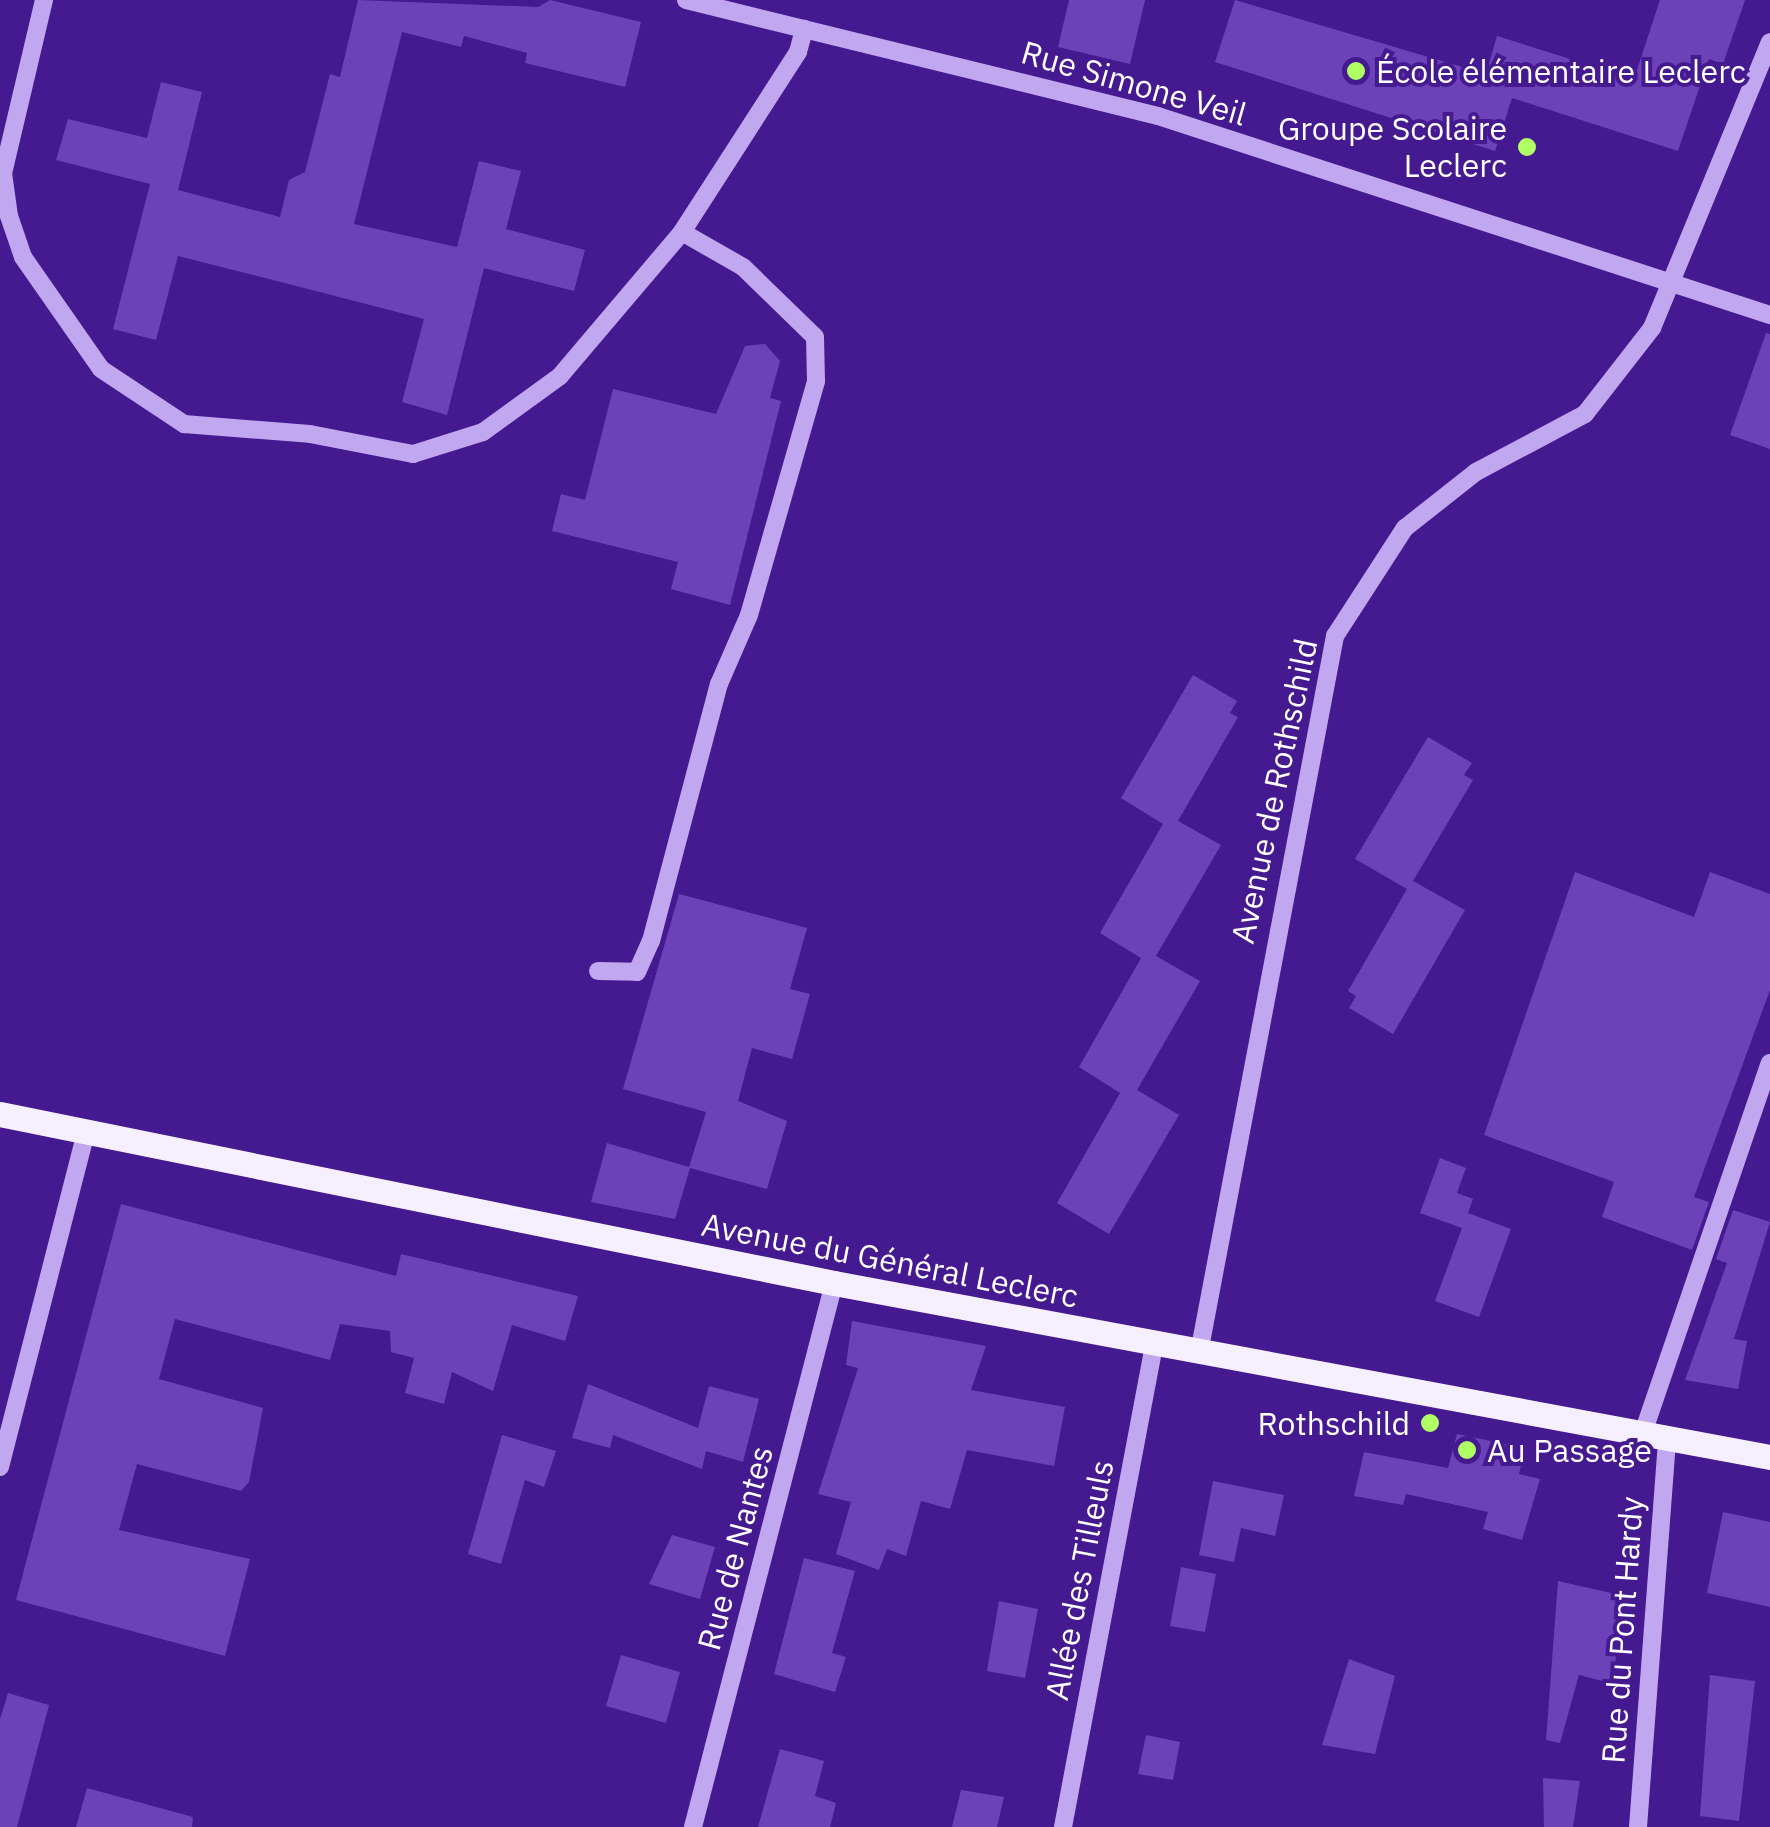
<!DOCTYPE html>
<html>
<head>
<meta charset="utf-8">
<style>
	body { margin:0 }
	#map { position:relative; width:1770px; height:1827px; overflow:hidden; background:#451990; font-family:"IBM Plex Sans",sans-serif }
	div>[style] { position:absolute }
	.building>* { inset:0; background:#6d42b8 }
	.minor>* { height:18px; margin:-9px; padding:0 9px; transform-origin:9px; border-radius:9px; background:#c1a7ef }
	.major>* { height:25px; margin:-12.5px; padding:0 12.5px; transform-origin:12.5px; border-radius:12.5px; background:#f6efff }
	.dots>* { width:28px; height:28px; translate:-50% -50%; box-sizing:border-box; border:5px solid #451990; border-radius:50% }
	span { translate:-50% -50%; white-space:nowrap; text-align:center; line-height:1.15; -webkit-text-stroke:8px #451990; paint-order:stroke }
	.poi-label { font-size:32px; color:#fff }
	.left { translate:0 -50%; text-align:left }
	.right { translate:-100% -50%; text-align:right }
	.street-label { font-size:32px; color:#fff }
</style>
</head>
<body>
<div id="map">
	<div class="building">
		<div style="clip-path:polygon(358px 0,538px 7px,550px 0,641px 22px,625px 87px,525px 63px,527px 53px,464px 36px,461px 47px,402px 32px,354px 224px,457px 247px,479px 161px,521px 171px,506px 229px,585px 250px,574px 291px,484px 268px,447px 415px,402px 402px,424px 319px,277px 281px,178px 256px,156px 340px,113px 329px,150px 184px,56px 160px,68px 119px,147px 138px,161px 82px,202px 92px,178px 190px,280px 217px,289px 180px,305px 172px,330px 74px,340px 77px)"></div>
		<div style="clip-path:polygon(1069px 0,1145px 0,1130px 64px,1058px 47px)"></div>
		<div style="clip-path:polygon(1235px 0,1486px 74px,1497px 36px,1634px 79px,1660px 0,1745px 0,1723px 64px,1709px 59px,1678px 151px,1512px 98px,1495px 151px,1215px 62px)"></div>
		<div style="clip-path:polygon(1766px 333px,1770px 334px,1770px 449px,1730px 435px)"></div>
		<div style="clip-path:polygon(765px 344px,780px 361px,770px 398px,781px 401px,730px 605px,671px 589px,678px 562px,552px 531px,561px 494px,585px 500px,613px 389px,716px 414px,745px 346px)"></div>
		<div style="clip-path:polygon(1193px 675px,1237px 701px,1230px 713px,1238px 717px,1178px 821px,1221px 845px,1156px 956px,1200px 981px,1137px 1090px,1179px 1115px,1109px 1234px,1057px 1203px,1120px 1093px,1079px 1067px,1141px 958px,1100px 933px,1163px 824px,1121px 798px)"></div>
		<div style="clip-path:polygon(1428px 737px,1472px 763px,1464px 775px,1473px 780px,1413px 881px,1465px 910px,1393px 1034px,1349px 1008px,1356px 996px,1348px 991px,1407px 889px,1355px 859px)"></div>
		<div style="clip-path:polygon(1575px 872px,1694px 917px,1710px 872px,1770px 894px,1770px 990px,1694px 1197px,1709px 1202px,1692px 1250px,1602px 1217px,1614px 1182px,1484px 1135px)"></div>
		<div style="clip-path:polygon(679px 894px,807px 928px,790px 989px,810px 994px,792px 1059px,752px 1048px,738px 1101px,787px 1121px,767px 1189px,690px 1168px,675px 1219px,591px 1202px,607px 1143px,689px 1167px,706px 1112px,623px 1089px)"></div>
		<div style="clip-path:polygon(1440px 1158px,1466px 1168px,1457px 1193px,1473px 1199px,1468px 1213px,1511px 1229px,1479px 1317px,1435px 1301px,1462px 1228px,1420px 1213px)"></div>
		<div style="clip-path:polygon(121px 1204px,396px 1276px,401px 1254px,578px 1296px,565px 1341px,512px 1325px,493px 1391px,452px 1372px,444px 1404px,405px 1393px,414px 1358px,391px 1352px,390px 1331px,340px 1324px,330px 1360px,175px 1319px,159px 1379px,263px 1408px,249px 1482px,241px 1491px,137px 1464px,119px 1530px,250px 1559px,225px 1656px,16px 1600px)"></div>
		<div style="clip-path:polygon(1733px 1210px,1770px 1222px,1734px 1339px,1747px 1341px,1738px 1389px,1685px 1380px,1727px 1263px,1716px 1259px)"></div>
		<div style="clip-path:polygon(852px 1321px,986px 1346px,971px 1390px,1065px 1407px,1054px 1466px,967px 1450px,950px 1509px,921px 1501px,906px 1556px,887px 1549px,879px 1570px,836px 1554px,851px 1502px,818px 1494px,858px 1368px,846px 1365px)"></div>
		<div style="clip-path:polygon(588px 1384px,698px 1428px,709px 1386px,759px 1399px,743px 1462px,706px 1451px,702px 1469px,613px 1435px,610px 1448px,572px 1438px)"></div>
		<div style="clip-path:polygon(1457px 1434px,1525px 1448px,1519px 1474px,1540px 1479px,1522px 1540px,1483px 1529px,1488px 1512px,1406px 1494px,1403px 1505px,1354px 1496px,1364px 1452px,1448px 1468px)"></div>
		<div style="clip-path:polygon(502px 1435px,556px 1451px,544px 1487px,525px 1480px,501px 1564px,468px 1554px)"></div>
		<div style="clip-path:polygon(1213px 1481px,1284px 1495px,1275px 1536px,1241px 1528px,1234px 1562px,1199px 1555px)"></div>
		<div style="clip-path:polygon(1723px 1512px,1770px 1522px,1770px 1607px,1707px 1593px)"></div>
		<div style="clip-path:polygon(672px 1535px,715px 1547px,700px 1599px,649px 1584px)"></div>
		<div style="clip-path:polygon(804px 1558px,855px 1571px,832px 1653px,846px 1657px,835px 1692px,774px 1674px)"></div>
		<div style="clip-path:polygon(1181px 1567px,1216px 1574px,1205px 1632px,1170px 1626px)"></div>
		<div style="clip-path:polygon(1558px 1581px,1620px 1595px,1614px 1684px,1579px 1675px,1560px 1743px,1546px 1740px)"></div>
		<div style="clip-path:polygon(999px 1601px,1038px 1609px,1025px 1678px,987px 1671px)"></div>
		<div style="clip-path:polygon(621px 1655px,680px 1672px,666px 1723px,606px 1706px)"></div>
		<div style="clip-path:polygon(1349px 1659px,1395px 1676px,1375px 1754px,1322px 1745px)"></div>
		<div style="clip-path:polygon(1710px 1675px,1755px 1681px,1739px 1821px,1700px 1816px)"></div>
		<div style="clip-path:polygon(8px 1693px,49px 1705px,17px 1827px,0 1827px,0 1719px)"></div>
		<div style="clip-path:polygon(1146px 1735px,1180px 1742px,1173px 1780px,1138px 1774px)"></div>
		<div style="clip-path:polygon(780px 1749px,824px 1761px,815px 1796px,836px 1803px,830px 1827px,758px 1827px)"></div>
		<div style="clip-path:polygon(1543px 1778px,1580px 1781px,1573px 1827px,1544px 1827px)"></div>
		<div style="clip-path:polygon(87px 1788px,193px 1817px,192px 1827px,76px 1827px)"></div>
		<div style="clip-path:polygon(961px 1790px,1004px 1797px,997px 1827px,952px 1827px)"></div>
	</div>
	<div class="minor">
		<div style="left:44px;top:0;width:178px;rotate:103.3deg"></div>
		<div style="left:3px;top:173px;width:43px;rotate:82.1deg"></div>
		<div style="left:9px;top:216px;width:43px;rotate:71.1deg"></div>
		<div style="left:23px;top:257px;width:136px;rotate:55.1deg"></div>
		<div style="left:101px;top:369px;width:100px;rotate:33.5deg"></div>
		<div style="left:184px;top:424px;width:126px;rotate:4.5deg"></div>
		<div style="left:310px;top:434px;width:105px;rotate:11deg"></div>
		<div style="left:413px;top:454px;width:73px;rotate:-17.4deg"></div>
		<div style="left:483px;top:432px;width:95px;rotate:-36deg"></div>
		<div style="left:560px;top:376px;width:189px;rotate:-49.7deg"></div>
		<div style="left:682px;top:232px;width:214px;rotate:-57.2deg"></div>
		<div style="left:798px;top:52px;width:24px;rotate:-75deg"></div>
		<div style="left:686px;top:0;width:486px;rotate:13.8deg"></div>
		<div style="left:1158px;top:116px;width:644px;rotate:18.01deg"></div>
		<div style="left:598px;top:971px;width:39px;rotate:1deg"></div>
		<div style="left:637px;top:972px;width:34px;rotate:-66deg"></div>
		<div style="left:651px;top:941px;width:266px;rotate:-75.2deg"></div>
		<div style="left:719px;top:684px;width:75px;rotate:-66.5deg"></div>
		<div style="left:749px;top:615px;width:243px;rotate:-74deg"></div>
		<div style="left:816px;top:381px;width:44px;rotate:-91.3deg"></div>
		<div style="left:815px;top:337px;width:100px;rotate:-135.8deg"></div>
		<div style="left:743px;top:267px;width:70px;rotate:-150.2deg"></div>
		<div style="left:1199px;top:1353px;width:730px;rotate:-79.26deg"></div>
		<div style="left:1335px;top:636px;width:129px;rotate:-57.1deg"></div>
		<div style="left:1405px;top:528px;width:90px;rotate:-38.3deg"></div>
		<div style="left:1476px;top:472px;width:123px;rotate:-28deg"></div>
		<div style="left:1585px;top:414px;width:109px;rotate:-52.1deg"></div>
		<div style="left:1652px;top:328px;width:309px;rotate:-67.6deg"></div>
		<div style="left:1643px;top:1433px;width:391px;rotate:-71.1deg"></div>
		<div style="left:0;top:1467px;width:349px;rotate:-75.6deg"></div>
		<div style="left:693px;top:1827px;width:562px;rotate:-75.47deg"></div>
		<div style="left:1063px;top:1827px;width:491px;rotate:-79.3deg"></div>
		<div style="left:1638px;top:1827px;width:391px;rotate:-85.7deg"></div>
	</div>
	<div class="major">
		<div style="left:0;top:1114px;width:851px;rotate:11.46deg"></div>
		<div style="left:834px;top:1283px;width:952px;rotate:10.53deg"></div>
	</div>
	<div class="dots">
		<div style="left:1356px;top:71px;background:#afff65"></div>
		<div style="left:1527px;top:147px;background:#afff65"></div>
		<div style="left:1430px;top:1423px;background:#afff65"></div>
		<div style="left:1467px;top:1450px;background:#afff65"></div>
	</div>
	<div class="poi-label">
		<span class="left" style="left:1376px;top:71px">École élémentaire Leclerc</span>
		<span class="right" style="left:1507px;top:147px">Groupe Scolaire<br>Leclerc</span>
		<span class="right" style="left:1410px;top:1423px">Rothschild</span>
		<span class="left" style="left:1487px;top:1450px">Au Passage</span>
	</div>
	<div class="street-label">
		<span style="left:1134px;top:83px;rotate:16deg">Rue Simone Veil</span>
		<span style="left:1274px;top:791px;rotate:-78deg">Avenue de Rothschild</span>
		<span style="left:890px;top:1260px;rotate:11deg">Avenue du Général Leclerc</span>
		<span style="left:735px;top:1548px;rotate:-75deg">Rue de Nantes</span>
		<span style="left:1079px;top:1580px;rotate:-79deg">Allée des Tilleuls</span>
		<span style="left:1622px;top:1630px;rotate:-86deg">Rue du Pont Hardy</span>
	</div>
</div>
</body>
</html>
